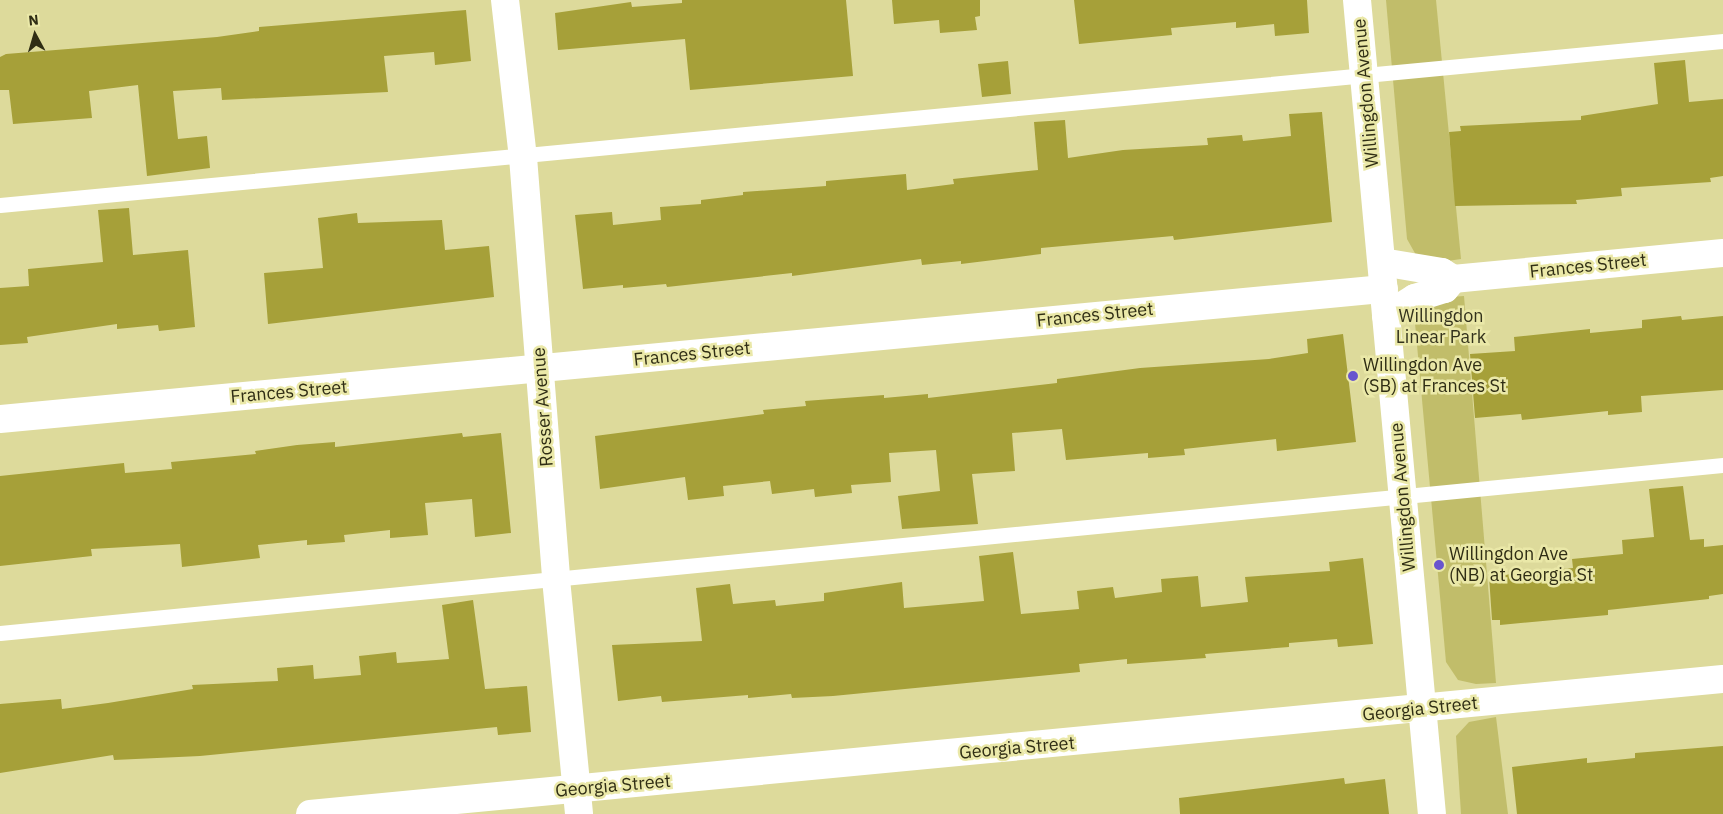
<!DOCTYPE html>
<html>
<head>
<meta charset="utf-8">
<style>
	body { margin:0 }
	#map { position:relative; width:1723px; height:814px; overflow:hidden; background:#ddda9b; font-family:"IBM Plex Sans",sans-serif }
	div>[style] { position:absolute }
	.green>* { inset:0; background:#c1bd6a }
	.building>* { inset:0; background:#a6a039 }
	.lane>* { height:15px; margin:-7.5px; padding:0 7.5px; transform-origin:7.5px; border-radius:7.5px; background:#fff }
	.street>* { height:28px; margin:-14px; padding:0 14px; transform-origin:14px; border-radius:14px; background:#fff }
	.secondary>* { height:28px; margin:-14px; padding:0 14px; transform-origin:14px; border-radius:14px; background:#fff }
	.dots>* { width:14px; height:14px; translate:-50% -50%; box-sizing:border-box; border:2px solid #eae8a8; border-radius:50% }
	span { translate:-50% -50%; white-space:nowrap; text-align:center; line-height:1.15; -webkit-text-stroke:5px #eae8a8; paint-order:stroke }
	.street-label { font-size:18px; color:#2f2d14 }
	.park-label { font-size:18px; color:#33321c }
	.poi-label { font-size:18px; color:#2f2d14 }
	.left { translate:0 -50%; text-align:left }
	.north { position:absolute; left:10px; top:10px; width:50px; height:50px; -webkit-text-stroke:4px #eae8a8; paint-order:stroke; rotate:354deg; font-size:14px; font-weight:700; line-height:20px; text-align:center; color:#2f2d14 }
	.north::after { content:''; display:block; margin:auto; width:18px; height:22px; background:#2f2d14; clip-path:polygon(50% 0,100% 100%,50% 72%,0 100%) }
</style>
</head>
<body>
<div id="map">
	<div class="green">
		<div style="clip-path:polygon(1386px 0,1436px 0,1461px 259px,1434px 263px,1416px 255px,1407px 239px)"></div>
		<div style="clip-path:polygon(1464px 296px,1496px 683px,1476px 684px,1458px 680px,1446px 662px,1415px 323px,1420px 309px,1437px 298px)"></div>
		<div style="clip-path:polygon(1496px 717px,1508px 814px,1461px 814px,1456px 736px,1469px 722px)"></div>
	</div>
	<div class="building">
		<div style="clip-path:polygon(682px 0,846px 0,853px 76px,690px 90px,685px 39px,558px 50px,555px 13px,631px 2px,632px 7px,682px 3px)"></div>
		<div style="clip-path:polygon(892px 0,980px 0,980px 16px,975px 17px,977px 30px,940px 33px,939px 20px,894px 24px)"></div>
		<div style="clip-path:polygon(1074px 0,1307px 0,1309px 33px,1275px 36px,1274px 24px,1236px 28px,1236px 22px,1171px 28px,1172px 35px,1079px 44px)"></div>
		<div style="clip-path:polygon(466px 10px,471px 61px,435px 65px,434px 52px,384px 56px,388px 92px,222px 100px,221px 88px,173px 91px,178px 139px,207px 136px,210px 168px,147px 176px,138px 85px,89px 91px,92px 118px,13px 124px,9px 90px,0 90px,0 57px,6px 54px,217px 37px,259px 31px,259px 27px)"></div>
		<div style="clip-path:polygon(1685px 60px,1689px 102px,1723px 99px,1723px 176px,1710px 178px,1711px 182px,1621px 188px,1622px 196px,1576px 200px,1577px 204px,1455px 206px,1449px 132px,1461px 131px,1460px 126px,1581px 120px,1581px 116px,1658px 104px,1654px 63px)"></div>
		<div style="clip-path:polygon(1008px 61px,1011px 94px,982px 97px,978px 64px)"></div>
		<div style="clip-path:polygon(1322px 112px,1332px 222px,1174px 240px,1173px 236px,1041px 248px,1041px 254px,961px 264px,961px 261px,922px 265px,921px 259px,792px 276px,792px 273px,667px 287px,666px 284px,623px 288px,623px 285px,583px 289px,575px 215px,612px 212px,613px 225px,661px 220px,660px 207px,701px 204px,701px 200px,743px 195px,743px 192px,826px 186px,826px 181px,906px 174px,907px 190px,954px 184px,953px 179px,1038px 170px,1034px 122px,1065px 120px,1068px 158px,1123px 150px,1208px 145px,1207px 138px,1242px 135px,1243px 141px,1291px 136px,1289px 114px)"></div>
		<div style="clip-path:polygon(129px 208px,133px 255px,188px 250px,195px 327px,159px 331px,158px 325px,117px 329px,117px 324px,27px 337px,28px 343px,0 345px,0 288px,29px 286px,28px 269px,103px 262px,98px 210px)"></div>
		<div style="clip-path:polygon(357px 213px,358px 223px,442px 220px,445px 250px,489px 246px,494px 297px,268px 324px,264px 273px,323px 268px,318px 218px)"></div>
		<div style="clip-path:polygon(1681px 316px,1682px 320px,1723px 316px,1723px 390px,1641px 396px,1642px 412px,1608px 415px,1608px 411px,1522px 420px,1521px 414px,1475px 418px,1470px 354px,1515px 351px,1514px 337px,1590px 329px,1590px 333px,1642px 328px,1642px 320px)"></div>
		<div style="clip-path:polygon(1343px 334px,1356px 442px,1277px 451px,1276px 439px,1184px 449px,1185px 455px,1148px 458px,1148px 453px,1066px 460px,1062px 429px,1012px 433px,1015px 471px,972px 474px,978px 524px,902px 529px,898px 496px,940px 491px,936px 450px,889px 453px,891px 482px,851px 485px,852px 493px,815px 497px,814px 489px,772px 494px,770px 481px,723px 486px,724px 496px,688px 500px,685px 477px,600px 489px,595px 436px,764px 414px,763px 410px,806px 406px,805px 401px,884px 395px,884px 398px,928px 394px,928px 398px,1057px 383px,1057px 379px,1140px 368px,1269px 359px,1308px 353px,1307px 339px)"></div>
		<div style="clip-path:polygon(462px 433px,463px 437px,501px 433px,511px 533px,475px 537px,472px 499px,425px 503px,428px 535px,390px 538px,390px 530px,344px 535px,345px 542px,307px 545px,307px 540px,258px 545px,260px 558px,182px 567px,180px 544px,91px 549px,92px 556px,0 566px,0 476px,124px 463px,125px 473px,172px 469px,171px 462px,256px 454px,255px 451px,297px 445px,335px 442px,335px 447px)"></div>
		<div style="clip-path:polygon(1683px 486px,1690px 540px,1704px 539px,1704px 547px,1723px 545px,1723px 594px,1709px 596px,1709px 599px,1608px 610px,1608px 615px,1500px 625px,1500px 620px,1492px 620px,1489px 576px,1573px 568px,1572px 559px,1623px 554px,1622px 540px,1654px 537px,1649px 489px)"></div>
		<div style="clip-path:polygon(1013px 552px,1021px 614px,1079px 609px,1077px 591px,1113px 587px,1115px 598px,1162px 592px,1161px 579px,1198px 576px,1201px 607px,1248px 602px,1245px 577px,1330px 571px,1329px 562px,1363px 558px,1373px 644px,1338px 647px,1337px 639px,1289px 643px,1289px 647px,1205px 654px,1206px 658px,1127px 664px,1127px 659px,1079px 664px,1080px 672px,833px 696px,792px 698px,791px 694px,748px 698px,748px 695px,662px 702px,661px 696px,618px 701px,612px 645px,702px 641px,696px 588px,730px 584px,733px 604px,775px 600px,776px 606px,824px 601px,824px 593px,902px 582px,904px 608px,984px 601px,979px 556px)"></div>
		<div style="clip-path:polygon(473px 600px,485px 689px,527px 686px,531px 732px,498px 735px,497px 727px,200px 756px,114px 760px,113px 755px,0 773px,0 704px,61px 699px,62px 709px,108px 703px,193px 689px,192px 685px,278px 681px,277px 668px,313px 665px,314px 679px,361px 675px,359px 656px,396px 652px,397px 663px,449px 659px,442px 605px)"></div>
		<div style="clip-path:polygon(1723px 746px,1723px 814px,1517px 814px,1512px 767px,1587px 758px,1587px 763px,1635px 758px,1635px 753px)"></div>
		<div style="clip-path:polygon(1344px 778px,1345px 784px,1385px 779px,1389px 814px,1180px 814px,1179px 798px)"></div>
	</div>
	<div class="lane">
		<div style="left:0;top:205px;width:1731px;rotate:-5.44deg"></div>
		<div style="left:0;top:633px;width:1731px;rotate:-5.57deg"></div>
	</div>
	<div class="street">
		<div style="left:505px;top:0;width:158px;rotate:83.5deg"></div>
		<div style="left:523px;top:157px;width:423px;rotate:85.5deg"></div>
		<div style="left:556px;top:579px;width:236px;rotate:84.4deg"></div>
		<div style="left:1382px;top:262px;width:61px;rotate:9.5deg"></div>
		<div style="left:1442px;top:272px;width:13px;rotate:32deg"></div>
		<div style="left:1453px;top:279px;width:271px;rotate:-5.5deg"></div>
		<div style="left:1386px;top:316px;width:34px;rotate:-32deg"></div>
		<div style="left:1415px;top:298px;width:31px;rotate:-17deg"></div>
		<div style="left:1445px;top:289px;width:13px;rotate:-51deg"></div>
		<div style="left:0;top:419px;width:1390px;rotate:-5.37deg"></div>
		<div style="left:310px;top:814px;width:1419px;rotate:-5.46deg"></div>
	</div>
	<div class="secondary">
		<div style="left:1357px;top:0;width:817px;rotate:84.74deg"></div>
	</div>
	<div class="dots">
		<div style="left:1353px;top:376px;background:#6955ce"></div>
		<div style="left:1439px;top:565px;background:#6955ce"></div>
	</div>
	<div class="street-label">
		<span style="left:1366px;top:93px;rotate:-95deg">Willingdon Avenue</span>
		<span style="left:1588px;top:266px;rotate:-6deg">Frances Street</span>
		<span style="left:1095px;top:315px;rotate:-6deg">Frances Street</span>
		<span style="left:692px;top:354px;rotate:-6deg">Frances Street</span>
		<span style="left:289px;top:392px;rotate:-5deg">Frances Street</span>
		<span style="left:543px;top:407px;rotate:-94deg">Rosser Avenue</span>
		<span style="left:1403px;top:497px;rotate:-95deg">Willingdon Avenue</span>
		<span style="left:1420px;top:709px;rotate:-6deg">Georgia Street</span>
		<span style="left:1017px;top:748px;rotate:-5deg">Georgia Street</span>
		<span style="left:613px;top:786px;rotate:-5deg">Georgia Street</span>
	</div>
	<div class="park-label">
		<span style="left:1441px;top:327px">Willingdon<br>Linear Park</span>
	</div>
	<div class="poi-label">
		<span class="left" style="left:1363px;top:376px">Willingdon Ave<br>(SB) at Frances St</span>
		<span class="left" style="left:1449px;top:565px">Willingdon Ave<br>(NB) at Georgia St</span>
	</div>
	<div class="north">N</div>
</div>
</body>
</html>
